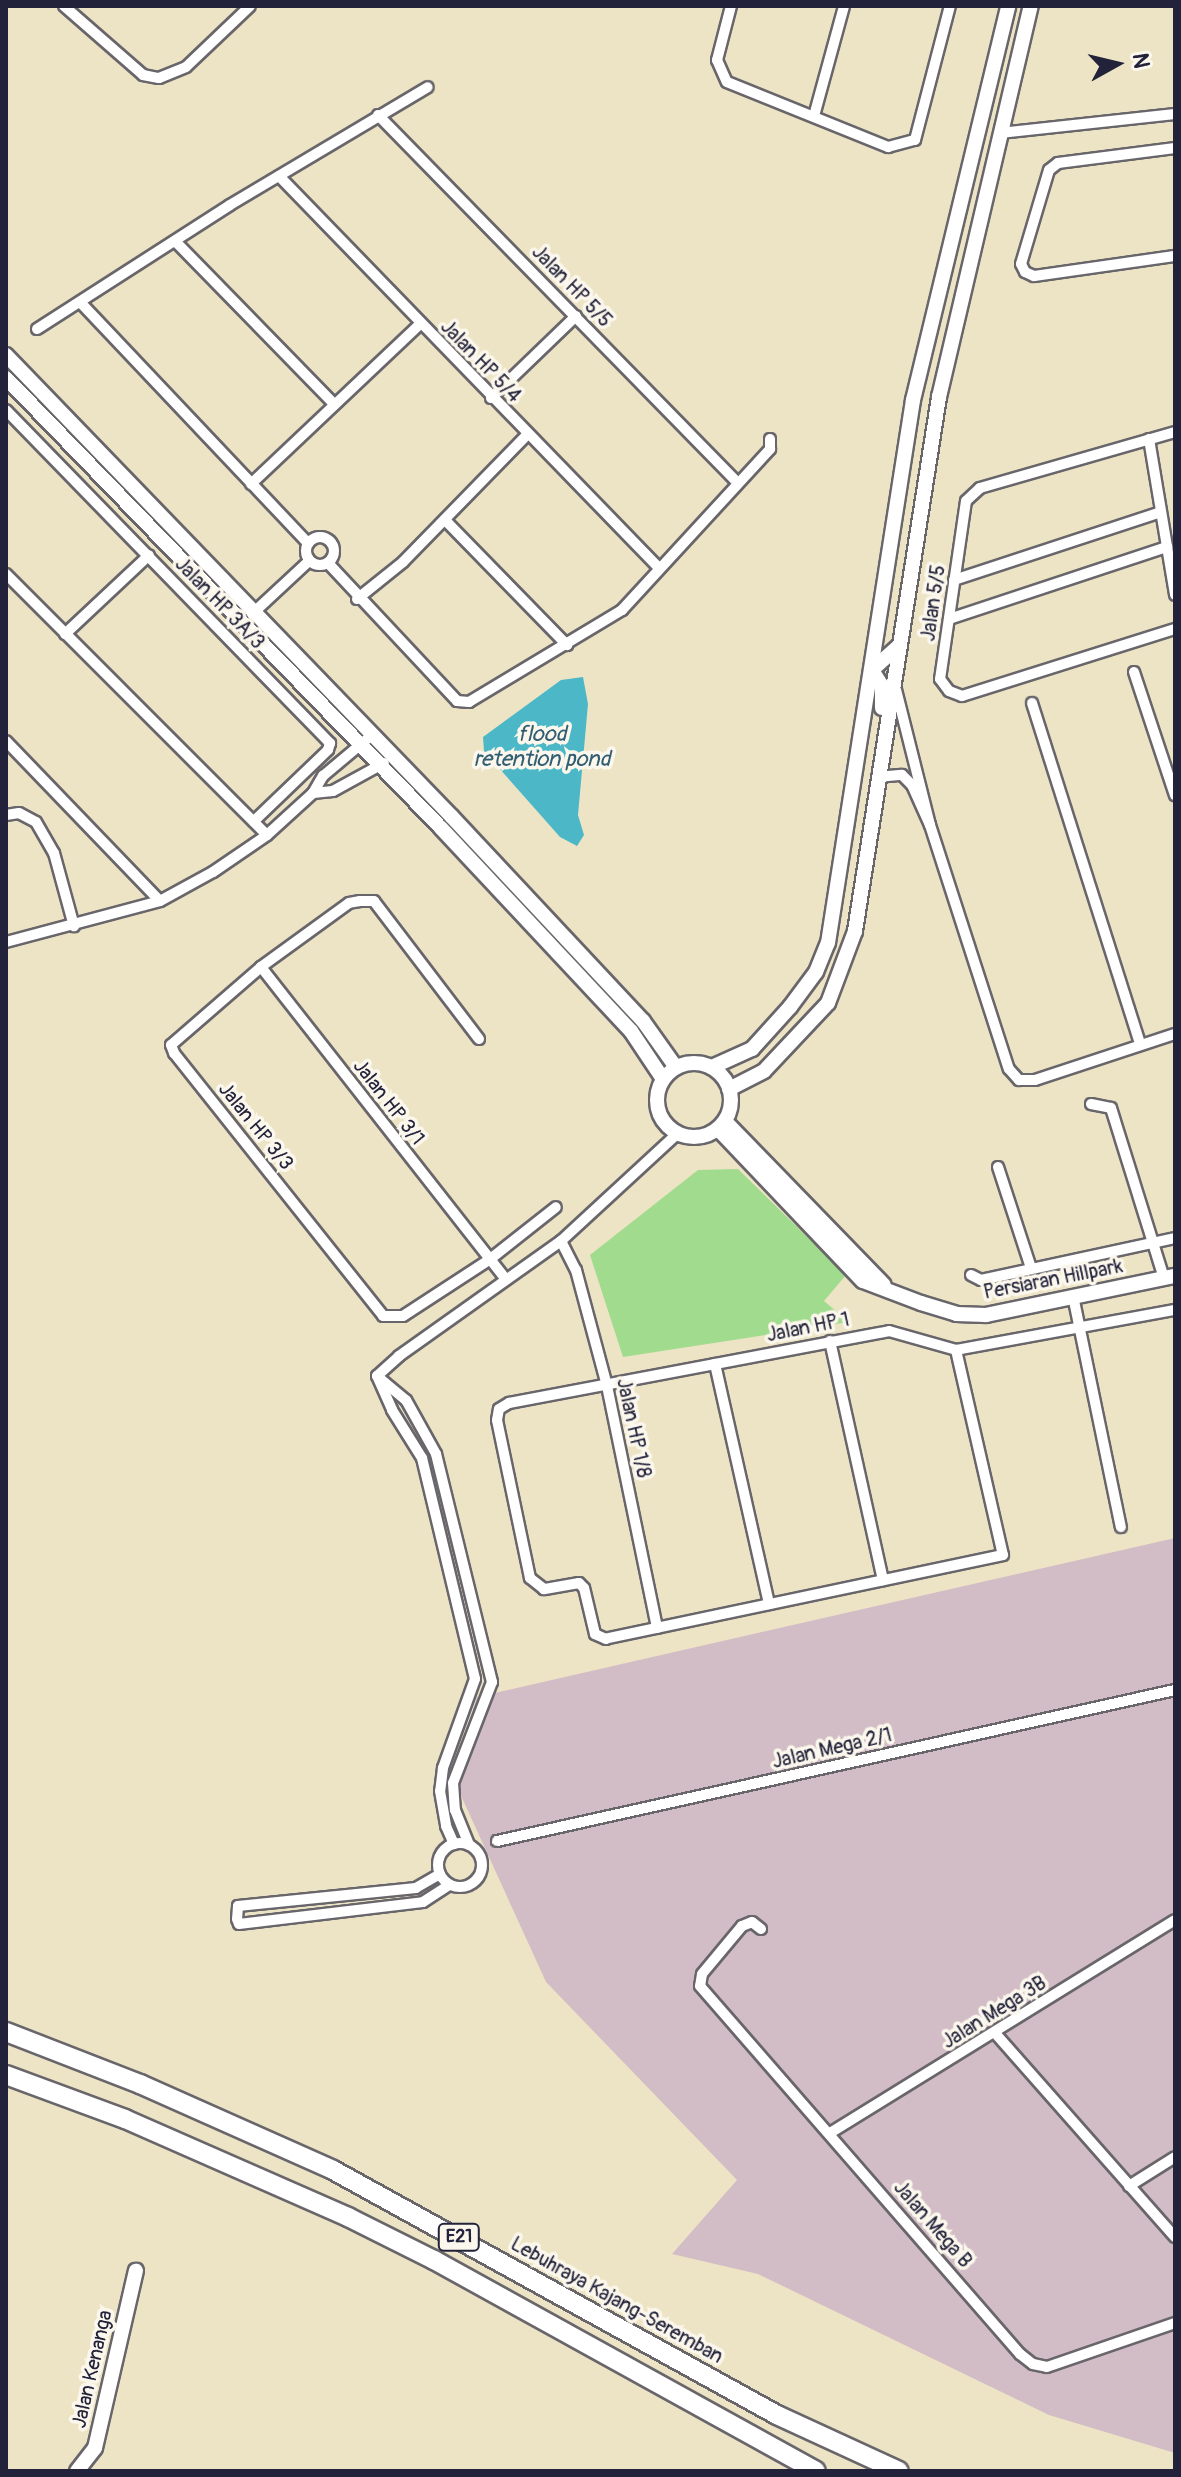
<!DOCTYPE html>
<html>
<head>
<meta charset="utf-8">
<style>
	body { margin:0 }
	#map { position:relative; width:1181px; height:2477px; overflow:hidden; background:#ede4c5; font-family:Pangolin,sans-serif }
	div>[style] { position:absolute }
	.industrial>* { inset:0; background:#d2bdc6 }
	.green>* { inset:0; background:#a0db8e }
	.water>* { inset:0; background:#4bb7c7 }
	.roads { filter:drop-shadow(2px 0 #69666b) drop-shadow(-2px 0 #69666b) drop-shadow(0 2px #69666b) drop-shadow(0 -2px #69666b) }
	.street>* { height:10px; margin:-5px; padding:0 5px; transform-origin:5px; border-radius:5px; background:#fff }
	.street>.ring { margin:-5px; padding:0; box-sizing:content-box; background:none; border:10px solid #fff; border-radius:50% }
	.secondary>* { height:14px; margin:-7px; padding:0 7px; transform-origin:7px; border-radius:7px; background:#fff }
	.secondary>.ring { margin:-7px; padding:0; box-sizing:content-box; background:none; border:14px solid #fff; border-radius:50% }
	.highway>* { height:18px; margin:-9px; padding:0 9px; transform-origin:9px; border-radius:9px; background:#fff }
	span { translate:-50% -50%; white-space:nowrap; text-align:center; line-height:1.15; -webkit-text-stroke:7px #fbf7ec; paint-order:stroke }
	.shield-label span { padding:2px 6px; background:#fbf7ec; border:2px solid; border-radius:6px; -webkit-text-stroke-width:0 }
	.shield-label { font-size:18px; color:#22223b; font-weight:700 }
	.street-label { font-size:20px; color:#22223b }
	.water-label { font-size:22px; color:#325e73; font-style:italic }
	.frame { position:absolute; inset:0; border:8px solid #22223b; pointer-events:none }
	.north { position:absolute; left:1077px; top:24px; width:80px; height:80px; -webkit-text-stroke:6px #fbf7ec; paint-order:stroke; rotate:82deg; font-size:22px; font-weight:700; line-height:32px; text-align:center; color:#22223b }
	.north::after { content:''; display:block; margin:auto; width:28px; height:36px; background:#22223b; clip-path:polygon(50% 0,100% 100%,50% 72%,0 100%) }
</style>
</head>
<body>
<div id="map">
	<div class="industrial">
		<div style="clip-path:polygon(1175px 1538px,1175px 2453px,1049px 2415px,758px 2274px,672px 2254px,737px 2180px,546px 1982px,452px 1776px,477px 1697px)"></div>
	</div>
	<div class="green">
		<div style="clip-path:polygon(738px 1169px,846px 1275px,824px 1301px,849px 1322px,623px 1357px,590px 1255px,698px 1170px)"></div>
	</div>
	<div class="water">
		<div style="clip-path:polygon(583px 677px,588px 704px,578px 815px,584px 835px,577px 846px,560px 837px,484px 751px,483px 737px,561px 680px)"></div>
	</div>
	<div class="roads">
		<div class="street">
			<div style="left:64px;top:6px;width:105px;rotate:41.1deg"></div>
			<div style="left:143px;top:75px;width:16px;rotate:11deg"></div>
			<div style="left:159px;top:78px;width:29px;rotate:-22deg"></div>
			<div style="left:186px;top:67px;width:88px;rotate:-43.6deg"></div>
			<div style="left:731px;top:6px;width:56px;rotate:104.5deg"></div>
			<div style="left:717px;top:60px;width:24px;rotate:66deg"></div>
			<div style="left:727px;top:82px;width:174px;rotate:22deg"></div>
			<div style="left:888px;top:147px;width:28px;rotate:-15deg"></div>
			<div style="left:915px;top:140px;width:138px;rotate:-75.4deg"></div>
			<div style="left:378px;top:115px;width:515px;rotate:45.63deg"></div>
			<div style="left:814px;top:116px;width:114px;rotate:-74.7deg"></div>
			<div style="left:1000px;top:133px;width:176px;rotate:-6.2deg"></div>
			<div style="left:1175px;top:148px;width:118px;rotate:172.7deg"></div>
			<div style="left:1058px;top:163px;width:11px;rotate:142deg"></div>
			<div style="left:1049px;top:170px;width:98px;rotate:106.6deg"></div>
			<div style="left:1021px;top:264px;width:9px;rotate:63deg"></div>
			<div style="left:1025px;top:272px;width:10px;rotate:24deg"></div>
			<div style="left:1034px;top:276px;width:142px;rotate:-8.1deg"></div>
			<div style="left:279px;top:176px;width:546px;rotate:45.89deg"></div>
			<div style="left:175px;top:241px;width:226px;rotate:45.7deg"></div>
			<div style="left:80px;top:302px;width:332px;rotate:46.6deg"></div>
			<div style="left:37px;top:329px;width:229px;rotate:-32.7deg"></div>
			<div style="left:230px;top:205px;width:230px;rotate:-30.8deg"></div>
			<div style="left:491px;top:398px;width:118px;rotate:-44deg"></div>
			<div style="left:6px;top:410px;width:465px;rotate:45.8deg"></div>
			<div style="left:330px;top:743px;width:7px;rotate:106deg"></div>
			<div style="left:328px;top:750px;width:103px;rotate:136.2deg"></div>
			<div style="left:1175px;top:432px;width:203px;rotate:164deg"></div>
			<div style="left:980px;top:488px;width:19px;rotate:137deg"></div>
			<div style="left:966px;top:501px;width:180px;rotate:98.3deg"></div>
			<div style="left:940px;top:679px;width:15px;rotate:53deg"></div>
			<div style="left:949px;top:691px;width:14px;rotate:21deg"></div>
			<div style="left:962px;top:696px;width:223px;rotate:-17.5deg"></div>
			<div style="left:1149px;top:439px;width:158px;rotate:80.5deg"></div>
			<div style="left:251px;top:484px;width:233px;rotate:-43.4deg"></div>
			<div style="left:445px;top:520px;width:175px;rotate:45.7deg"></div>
			<div class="ring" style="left:306px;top:537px;width:18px;height:18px"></div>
			<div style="left:328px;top:563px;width:189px;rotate:46.9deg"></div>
			<div style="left:457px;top:701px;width:12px;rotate:5deg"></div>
			<div style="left:469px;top:702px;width:179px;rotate:-31deg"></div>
			<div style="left:622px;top:610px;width:219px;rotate:-47.4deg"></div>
			<div style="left:770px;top:449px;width:10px;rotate:-90deg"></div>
			<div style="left:6px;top:574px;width:369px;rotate:45deg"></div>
			<div style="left:954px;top:580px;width:218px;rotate:-18.2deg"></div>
			<div style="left:357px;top:599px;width:59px;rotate:-38.8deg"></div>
			<div style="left:403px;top:562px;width:177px;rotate:-45.7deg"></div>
			<div style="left:252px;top:614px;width:78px;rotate:-42.9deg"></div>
			<div style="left:949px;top:619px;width:230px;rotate:-18.3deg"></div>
			<div style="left:65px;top:634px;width:115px;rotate:-43.2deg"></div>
			<div style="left:1134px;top:672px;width:130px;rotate:71.6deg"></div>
			<div style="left:1032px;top:703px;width:358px;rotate:72.4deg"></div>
			<div style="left:6px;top:741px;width:222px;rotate:46.1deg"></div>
			<div style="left:877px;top:777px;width:25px;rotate:-5deg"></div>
			<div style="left:902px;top:775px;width:14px;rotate:45deg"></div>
			<div style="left:912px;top:785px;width:44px;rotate:65.8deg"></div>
			<div style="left:930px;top:825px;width:139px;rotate:-104.1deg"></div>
			<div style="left:313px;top:793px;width:20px;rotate:-6deg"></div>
			<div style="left:333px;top:791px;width:58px;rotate:-28.8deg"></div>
			<div style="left:6px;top:815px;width:13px;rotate:-9deg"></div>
			<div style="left:19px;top:813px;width:19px;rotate:28deg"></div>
			<div style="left:36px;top:822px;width:36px;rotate:60deg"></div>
			<div style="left:54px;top:853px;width:76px;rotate:74.7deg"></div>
			<div style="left:930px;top:825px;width:256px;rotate:72.1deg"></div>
			<div style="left:1009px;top:1069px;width:15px;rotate:48deg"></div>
			<div style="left:1019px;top:1080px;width:16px"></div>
			<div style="left:1035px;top:1080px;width:147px;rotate:-18.2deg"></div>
			<div style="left:6px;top:942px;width:159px;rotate:-14.9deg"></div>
			<div style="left:160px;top:901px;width:60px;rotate:-28.7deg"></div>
			<div style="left:213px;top:872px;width:65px;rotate:-34.4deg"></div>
			<div style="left:267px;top:835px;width:62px;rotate:-42.4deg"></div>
			<div style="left:313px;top:793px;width:20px;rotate:-60deg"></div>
			<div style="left:323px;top:776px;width:65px;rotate:-40deg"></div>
			<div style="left:261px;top:967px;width:397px;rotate:51.9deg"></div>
			<div style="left:479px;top:1039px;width:173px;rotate:-127.3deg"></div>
			<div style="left:374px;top:901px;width:14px;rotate:180deg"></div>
			<div style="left:360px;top:901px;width:11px;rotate:170deg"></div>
			<div style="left:349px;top:903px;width:109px;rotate:144deg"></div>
			<div style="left:261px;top:967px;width:119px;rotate:139.1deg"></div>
			<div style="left:171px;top:1045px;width:9px;rotate:69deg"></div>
			<div style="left:174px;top:1053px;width:336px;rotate:51.5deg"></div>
			<div style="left:383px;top:1316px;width:20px"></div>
			<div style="left:403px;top:1316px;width:103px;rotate:-33.1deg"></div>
			<div style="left:489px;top:1260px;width:85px;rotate:-38.3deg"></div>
			<div style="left:1091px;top:1104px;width:20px;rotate:11deg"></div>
			<div style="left:1111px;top:1108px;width:178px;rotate:72.7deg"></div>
			<div style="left:998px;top:1167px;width:106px;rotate:71.9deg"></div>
			<div style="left:561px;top:1241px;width:33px;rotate:63deg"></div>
			<div style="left:576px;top:1270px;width:120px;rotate:75deg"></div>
			<div style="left:607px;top:1386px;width:247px;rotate:78.3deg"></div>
			<div style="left:971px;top:1275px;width:11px;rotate:27deg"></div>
			<div style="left:981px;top:1280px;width:198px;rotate:-12.2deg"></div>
			<div style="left:1073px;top:1296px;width:236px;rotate:78.3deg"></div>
			<div style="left:830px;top:1341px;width:245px;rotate:77.5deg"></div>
			<div style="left:956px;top:1350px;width:210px;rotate:77.1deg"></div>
			<div style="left:1003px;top:1555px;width:406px;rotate:168.1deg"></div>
			<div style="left:606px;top:1639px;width:12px;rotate:-156deg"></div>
			<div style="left:595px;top:1634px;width:47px;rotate:-103.4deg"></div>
			<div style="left:584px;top:1588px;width:7px;rotate:-135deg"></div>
			<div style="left:579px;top:1583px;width:36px;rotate:170deg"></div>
			<div style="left:544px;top:1589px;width:18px;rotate:-142deg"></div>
			<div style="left:530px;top:1578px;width:161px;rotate:-101.8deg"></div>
			<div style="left:497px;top:1420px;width:11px;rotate:-80deg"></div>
			<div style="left:499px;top:1409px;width:12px;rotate:-31deg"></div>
			<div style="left:509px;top:1403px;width:387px;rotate:-10.7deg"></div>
			<div style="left:889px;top:1331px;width:70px;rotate:15.8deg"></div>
			<div style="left:956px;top:1350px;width:223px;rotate:-10.4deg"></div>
			<div style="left:715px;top:1364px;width:246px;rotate:77.3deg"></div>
			<div style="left:377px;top:1376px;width:38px;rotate:40deg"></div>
			<div style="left:406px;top:1400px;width:62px;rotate:60.9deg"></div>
			<div style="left:436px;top:1454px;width:235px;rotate:76.2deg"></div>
			<div style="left:492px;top:1682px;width:108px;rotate:111.1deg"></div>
			<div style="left:453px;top:1783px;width:27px;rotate:86deg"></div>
			<div style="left:455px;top:1810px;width:38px;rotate:68deg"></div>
			<div style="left:377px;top:1376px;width:30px;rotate:-42deg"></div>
			<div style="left:399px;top:1356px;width:199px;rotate:-35.4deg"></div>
			<div style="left:561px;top:1241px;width:158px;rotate:-42.7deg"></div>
			<div style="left:378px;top:1378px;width:35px;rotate:66deg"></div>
			<div style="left:392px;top:1410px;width:57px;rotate:58deg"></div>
			<div style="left:422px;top:1458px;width:227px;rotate:76.5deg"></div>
			<div style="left:475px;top:1679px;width:95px;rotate:109.8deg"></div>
			<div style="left:443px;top:1768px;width:23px;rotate:97deg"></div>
			<div style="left:440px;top:1791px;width:36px;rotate:80deg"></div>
			<div style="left:446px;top:1826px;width:20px;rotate:66deg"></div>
			<div style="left:497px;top:1841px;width:695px;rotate:-12.56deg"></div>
			<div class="ring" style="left:438px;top:1843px;width:34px;height:34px"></div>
			<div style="left:440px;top:1874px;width:28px;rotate:150deg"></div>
			<div style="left:416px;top:1888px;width:179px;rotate:174.2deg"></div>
			<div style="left:238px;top:1906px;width:13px;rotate:94deg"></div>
			<div style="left:237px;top:1919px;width:5px;rotate:68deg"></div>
			<div style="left:239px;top:1924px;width:185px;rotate:-6.8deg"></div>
			<div style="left:423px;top:1902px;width:31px;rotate:-33deg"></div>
			<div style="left:761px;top:1929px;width:11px;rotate:-142deg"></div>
			<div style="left:752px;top:1922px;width:11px;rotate:158deg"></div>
			<div style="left:742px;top:1926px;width:62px;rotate:129.8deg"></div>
			<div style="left:702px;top:1974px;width:12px;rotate:99deg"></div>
			<div style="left:700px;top:1986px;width:488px;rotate:49deg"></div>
			<div style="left:1020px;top:2354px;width:16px;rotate:38deg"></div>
			<div style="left:1033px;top:2364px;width:14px;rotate:12deg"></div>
			<div style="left:1047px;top:2367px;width:135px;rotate:-19deg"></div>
			<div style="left:995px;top:2033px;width:272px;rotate:48.6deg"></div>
			<div style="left:830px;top:2133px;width:405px;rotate:-31.7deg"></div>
			<div style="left:1129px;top:2186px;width:54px;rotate:-32.2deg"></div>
		</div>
		<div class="secondary">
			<div style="left:6px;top:355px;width:642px;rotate:46.01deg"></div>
			<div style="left:452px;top:817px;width:279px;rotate:46.9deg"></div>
			<div style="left:643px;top:1021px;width:55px;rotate:54.6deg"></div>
			<div style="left:6px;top:378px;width:626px;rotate:45.97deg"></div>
			<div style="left:441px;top:828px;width:278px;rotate:46.9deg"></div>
			<div style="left:631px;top:1031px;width:58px;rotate:56.3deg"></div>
			<div style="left:882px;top:708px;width:22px;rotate:-90deg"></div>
			<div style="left:882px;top:686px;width:19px;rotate:-122deg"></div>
			<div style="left:872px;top:670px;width:36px;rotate:-42deg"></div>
			<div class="ring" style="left:657px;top:1063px;width:60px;height:60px"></div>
			<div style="left:712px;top:1067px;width:44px;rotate:-24.2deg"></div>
			<div style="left:752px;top:1049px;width:57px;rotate:-47.9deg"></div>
			<div style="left:790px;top:1007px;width:44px;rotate:-53.4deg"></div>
			<div style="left:816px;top:972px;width:31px;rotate:-68deg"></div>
			<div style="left:828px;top:943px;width:550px;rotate:-81.1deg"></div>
			<div style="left:913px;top:400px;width:405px;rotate:-76.4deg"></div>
			<div style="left:729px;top:1089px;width:39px;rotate:-27deg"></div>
			<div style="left:764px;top:1071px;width:93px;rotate:-46.7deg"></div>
			<div style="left:828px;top:1003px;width:77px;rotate:-69.4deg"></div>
			<div style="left:855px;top:931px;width:541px;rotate:-81.06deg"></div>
			<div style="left:939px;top:397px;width:402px;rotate:-76.8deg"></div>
			<div style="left:725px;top:1121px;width:228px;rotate:45.9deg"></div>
			<div style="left:718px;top:1129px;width:210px;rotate:46.4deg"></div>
			<div style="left:863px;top:1281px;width:62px;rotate:20.8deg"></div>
			<div style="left:921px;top:1303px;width:37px;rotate:17deg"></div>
			<div style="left:956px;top:1314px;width:30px;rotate:2deg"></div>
			<div style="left:986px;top:1315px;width:193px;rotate:-11.7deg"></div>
			<div style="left:77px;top:2471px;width:29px;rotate:-52deg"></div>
			<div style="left:95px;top:2448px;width:182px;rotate:-77deg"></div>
		</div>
		<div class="highway">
			<div style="left:6px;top:2032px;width:144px;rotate:21.2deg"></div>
			<div style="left:140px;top:2084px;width:211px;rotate:24deg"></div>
			<div style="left:333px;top:2170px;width:507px;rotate:28.89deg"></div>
			<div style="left:777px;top:2415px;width:134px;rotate:24.7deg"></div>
			<div style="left:6px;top:2075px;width:127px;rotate:20.3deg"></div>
			<div style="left:125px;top:2119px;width:244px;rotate:23.7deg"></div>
			<div style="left:348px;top:2217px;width:96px;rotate:26.6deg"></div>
			<div style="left:434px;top:2260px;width:436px;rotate:28.9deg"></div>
		</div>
	</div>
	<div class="shield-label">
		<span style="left:459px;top:2237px">E21</span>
	</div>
	<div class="street-label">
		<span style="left:572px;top:286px;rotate:46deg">Jalan HP 5/5</span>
		<span style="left:481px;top:361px;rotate:46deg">Jalan HP 5/4</span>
		<span style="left:220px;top:603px;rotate:46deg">Jalan HP 3A/3</span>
		<span style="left:933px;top:603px;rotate:-82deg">Jalan 5/5</span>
		<span style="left:389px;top:1102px;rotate:52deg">Jalan HP 3/1</span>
		<span style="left:256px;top:1126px;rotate:51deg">Jalan HP 3/3</span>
		<span style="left:1053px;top:1279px;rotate:-11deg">Persiaran Hillpark</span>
		<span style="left:808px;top:1327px;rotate:-11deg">Jalan HP 1</span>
		<span style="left:634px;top:1428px;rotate:78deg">Jalan HP 1/8</span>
		<span style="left:832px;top:1748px;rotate:-13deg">Jalan Mega 2/1</span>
		<span style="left:994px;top:2012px;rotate:-32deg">Jalan Mega 3B</span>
		<span style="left:933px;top:2224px;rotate:49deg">Jalan Mega B</span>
		<span style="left:617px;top:2300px;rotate:29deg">Lebuhraya Kajang-Seremban</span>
		<span style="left:92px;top:2369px;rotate:-77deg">Jalan Kenanga</span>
	</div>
	<div class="water-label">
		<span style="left:542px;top:747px">flood<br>retention pond</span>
	</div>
	<div class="frame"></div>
	<div class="north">N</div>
</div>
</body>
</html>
